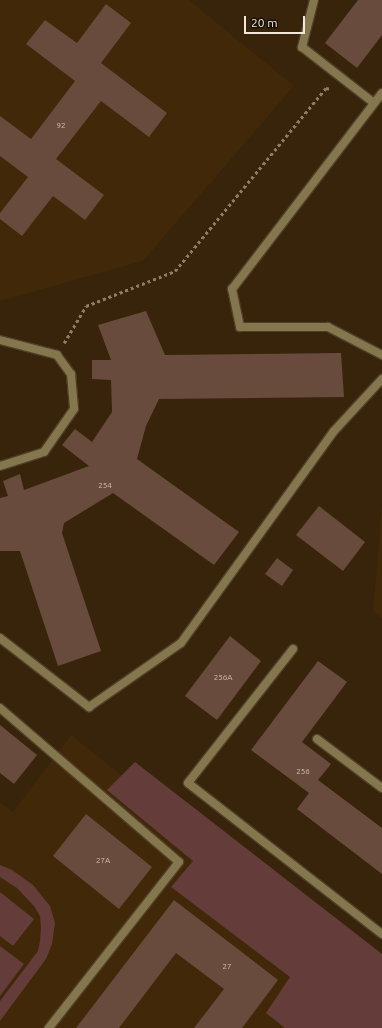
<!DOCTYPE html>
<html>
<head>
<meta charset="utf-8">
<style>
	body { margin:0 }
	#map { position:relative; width:382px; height:1028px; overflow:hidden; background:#37240b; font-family:Ubuntu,sans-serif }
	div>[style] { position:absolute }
	.built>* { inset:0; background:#402808 }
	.green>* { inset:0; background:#643d3a }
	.building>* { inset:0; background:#684b3c }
	.path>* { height:2.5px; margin-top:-1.25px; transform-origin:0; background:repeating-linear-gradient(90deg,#8c7c68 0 3px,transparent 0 6px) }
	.roads { filter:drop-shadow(1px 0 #513f28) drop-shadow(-1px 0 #513f28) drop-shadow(0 1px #513f28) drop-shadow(0 -1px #513f28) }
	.service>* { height:8px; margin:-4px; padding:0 4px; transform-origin:4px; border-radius:4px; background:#84774e }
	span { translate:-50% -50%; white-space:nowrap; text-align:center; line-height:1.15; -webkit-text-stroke:4px #180f06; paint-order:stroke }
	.number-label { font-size:8px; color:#d1c0b2 }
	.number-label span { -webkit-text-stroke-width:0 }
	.scale { position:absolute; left:244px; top:16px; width:61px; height:18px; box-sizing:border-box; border:2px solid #f4e7d9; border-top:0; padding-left:5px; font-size:12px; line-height:14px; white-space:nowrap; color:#f4e7d9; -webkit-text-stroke:3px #180f06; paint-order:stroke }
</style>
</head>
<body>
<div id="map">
	<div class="built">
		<div style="clip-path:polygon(0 0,189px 0,294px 86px,143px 261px,0 301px)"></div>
		<div style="clip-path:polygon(382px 504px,382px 618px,373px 611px)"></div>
		<div style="clip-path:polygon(71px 735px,382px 982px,382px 1028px,0 1028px,0 802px,13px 812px)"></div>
	</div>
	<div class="green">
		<div style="clip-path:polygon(135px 762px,382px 954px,382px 1028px,285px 1028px,266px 1013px,290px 977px,171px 887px,193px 861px,107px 790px)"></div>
		<div style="clip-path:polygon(0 865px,12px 870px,33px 885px,50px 906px,55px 923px,52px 944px,46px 959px,0 1021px,0 1001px,38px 951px,40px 941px,41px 928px,40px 916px,34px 906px,17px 888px,0 877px)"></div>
		<div style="clip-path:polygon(0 892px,34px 919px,13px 946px,0 936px)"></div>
		<div style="clip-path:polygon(0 946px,24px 964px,0 996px)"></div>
	</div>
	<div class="building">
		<div style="clip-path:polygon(358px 0,382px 0,382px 35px,357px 68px,325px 43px)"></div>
		<div style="clip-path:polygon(106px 4px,131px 23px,101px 63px,167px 113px,149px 137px,101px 101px,56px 159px,104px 195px,85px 220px,53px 196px,22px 236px,0 219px,0 213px,28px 177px,0 156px,0 116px,31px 139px,75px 81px,26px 44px,45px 20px,77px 43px)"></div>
		<div style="clip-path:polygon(146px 311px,165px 355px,341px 353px,344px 397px,159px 399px,146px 426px,137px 459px,239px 532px,214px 565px,113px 493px,64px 523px,62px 533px,101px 651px,58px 666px,20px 551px,0 551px,0 498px,8px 496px,3px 481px,20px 474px,24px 490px,89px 466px,62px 445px,75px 429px,92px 442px,112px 412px,111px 380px,92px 379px,92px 360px,111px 360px,98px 325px)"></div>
		<div style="clip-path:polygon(319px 506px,365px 542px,343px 571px,296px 535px)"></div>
		<div style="clip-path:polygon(277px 558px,293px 570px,282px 586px,265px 574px)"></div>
		<div style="clip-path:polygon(230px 636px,261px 661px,217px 720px,185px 696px)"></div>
		<div style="clip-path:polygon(318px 661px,347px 682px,302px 742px,331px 764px,318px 780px,382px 828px,382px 874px,297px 809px,309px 793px,251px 750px)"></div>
		<div style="clip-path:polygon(0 725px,37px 755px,14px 784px,0 773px)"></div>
		<div style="clip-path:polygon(86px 814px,152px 867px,119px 909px,53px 856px)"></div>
		<div style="clip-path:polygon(174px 900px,278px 980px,242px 1028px,194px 1028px,224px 989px,176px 953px,119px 1028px,76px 1028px)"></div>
	</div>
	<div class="path">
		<div style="left:64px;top:343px;width:43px;rotate:-59.3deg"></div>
		<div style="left:86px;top:306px;width:96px;rotate:-21.5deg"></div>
		<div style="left:175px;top:271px;width:237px;rotate:-50.5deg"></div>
		<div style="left:326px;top:88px;width:6px;rotate:9deg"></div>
	</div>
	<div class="roads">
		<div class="service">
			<div style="left:314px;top:0;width:49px;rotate:104.3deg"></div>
			<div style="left:302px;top:47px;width:91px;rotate:37.9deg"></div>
			<div style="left:382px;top:93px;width:247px;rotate:127.4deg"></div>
			<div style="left:232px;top:289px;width:39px;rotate:78deg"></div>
			<div style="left:240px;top:327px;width:88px"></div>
			<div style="left:328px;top:327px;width:61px;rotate:27.4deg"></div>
			<div style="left:0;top:340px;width:59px;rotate:14.7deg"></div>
			<div style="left:57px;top:355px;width:24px;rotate:54deg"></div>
			<div style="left:71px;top:374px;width:35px;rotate:85deg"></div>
			<div style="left:74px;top:409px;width:52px;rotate:124.9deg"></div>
			<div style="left:44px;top:452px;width:46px;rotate:162.3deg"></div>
			<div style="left:0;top:638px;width:113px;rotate:37.8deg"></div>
			<div style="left:89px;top:707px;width:112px;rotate:-34.8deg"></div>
			<div style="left:181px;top:643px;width:261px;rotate:-54.2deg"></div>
			<div style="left:334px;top:431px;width:71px;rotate:-47.3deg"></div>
			<div style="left:293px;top:649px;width:170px;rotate:128.1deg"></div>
			<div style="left:188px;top:783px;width:246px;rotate:37.9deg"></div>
			<div style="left:0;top:708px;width:236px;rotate:40.7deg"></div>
			<div style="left:179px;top:862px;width:211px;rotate:128.1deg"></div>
			<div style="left:317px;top:739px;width:81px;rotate:37deg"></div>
		</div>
	</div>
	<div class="number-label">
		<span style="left:61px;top:126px">92</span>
		<span style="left:105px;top:486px">254</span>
		<span style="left:223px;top:678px">256А</span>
		<span style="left:303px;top:772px">256</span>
		<span style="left:103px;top:861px">27А</span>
		<span style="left:227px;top:967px">27</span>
	</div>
	<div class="scale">20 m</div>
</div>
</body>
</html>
